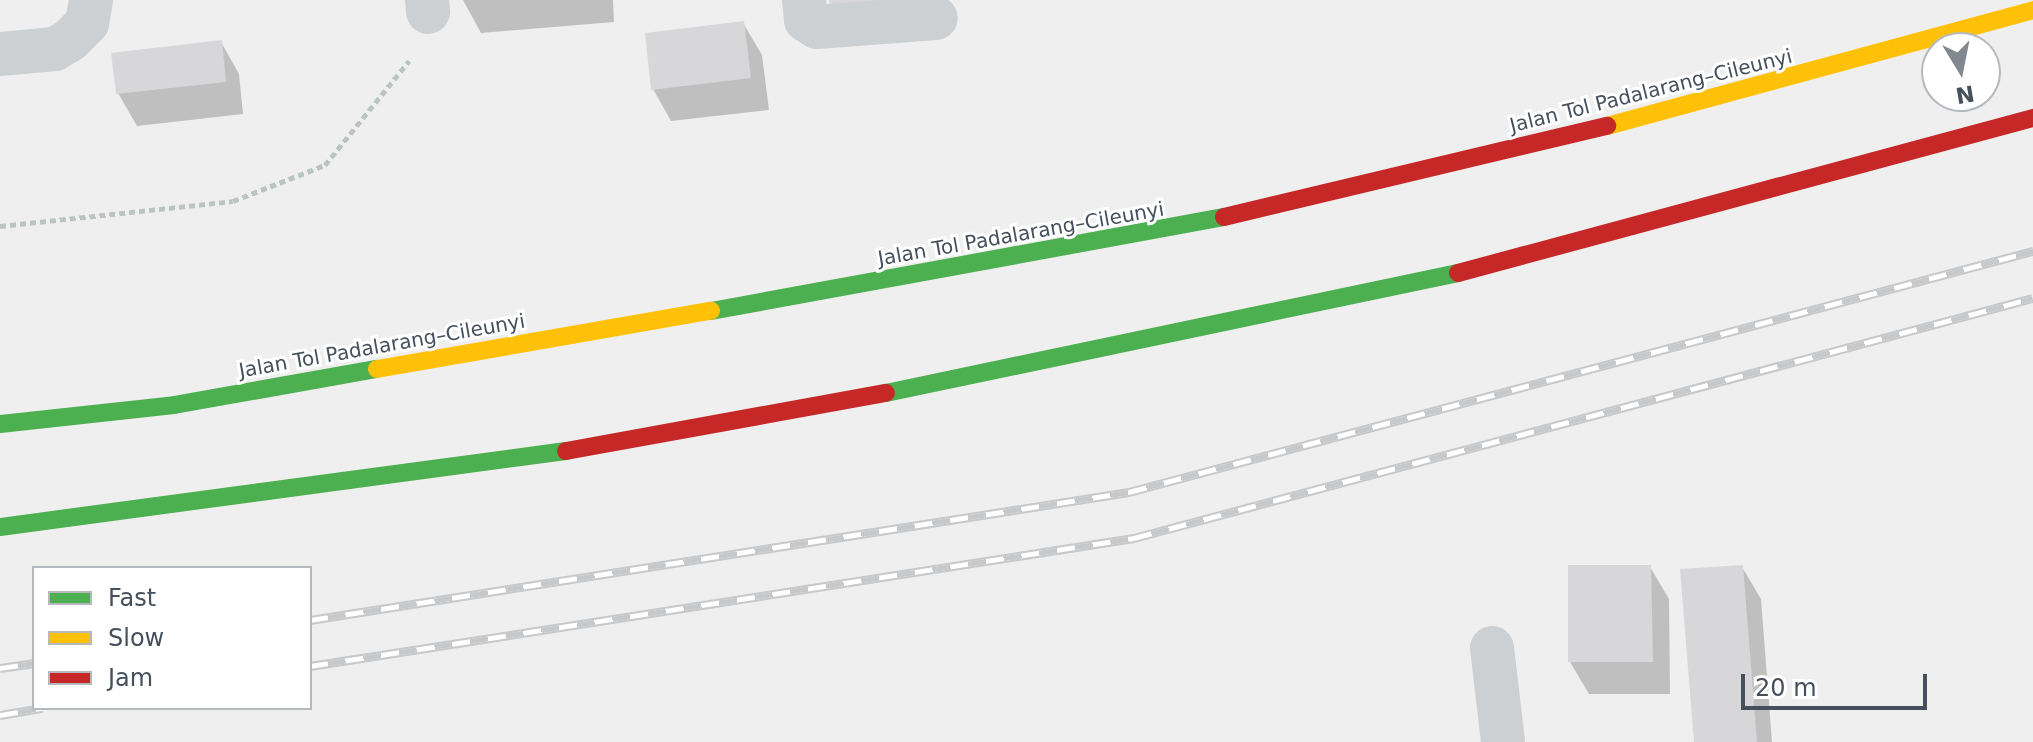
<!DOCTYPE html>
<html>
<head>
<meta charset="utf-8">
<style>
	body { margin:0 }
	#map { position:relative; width:2033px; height:742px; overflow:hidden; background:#f0efef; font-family:"DejaVu Sans",sans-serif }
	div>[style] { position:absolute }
	.shadow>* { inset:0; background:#0003 }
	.building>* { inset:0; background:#d7d7d9 }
	.path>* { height:5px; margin-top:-2.5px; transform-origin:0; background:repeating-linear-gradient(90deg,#b9c4c3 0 6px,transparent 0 10px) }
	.street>* { height:44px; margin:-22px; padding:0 22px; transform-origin:22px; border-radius:22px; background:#cdd0d3 }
	.fast>* { height:18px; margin:-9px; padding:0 9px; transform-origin:9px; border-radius:9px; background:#4caf50 }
	.slow>* { height:18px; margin:-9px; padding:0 9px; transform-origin:9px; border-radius:9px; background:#ffc107 }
	.jam>* { height:18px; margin:-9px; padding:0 9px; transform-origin:9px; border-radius:9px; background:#c62828 }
	.rail>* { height:9px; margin-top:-4.5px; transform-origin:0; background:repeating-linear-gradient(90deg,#fff 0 18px,#c6c8ca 0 36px); box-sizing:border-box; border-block:2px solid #c6c8ca }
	span { translate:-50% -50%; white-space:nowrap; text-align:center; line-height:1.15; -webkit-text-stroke:6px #fff; paint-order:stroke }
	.street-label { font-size:20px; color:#46505c }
	.legend { position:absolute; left:32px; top:566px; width:280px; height:144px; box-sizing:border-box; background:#fff; border:2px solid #b5b9be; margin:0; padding:10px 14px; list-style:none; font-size:24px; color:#46505c }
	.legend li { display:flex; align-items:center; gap:16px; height:40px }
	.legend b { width:40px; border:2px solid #b5b9be }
	.north { position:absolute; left:1921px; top:32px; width:80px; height:80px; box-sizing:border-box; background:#fff; border:2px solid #b5b9be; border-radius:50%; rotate:170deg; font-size:22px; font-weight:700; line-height:32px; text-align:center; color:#46505c }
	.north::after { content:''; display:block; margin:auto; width:28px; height:36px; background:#82888f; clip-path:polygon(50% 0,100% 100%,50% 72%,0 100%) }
	.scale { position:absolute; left:1741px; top:674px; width:186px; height:36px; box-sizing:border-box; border:4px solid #46505c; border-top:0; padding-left:10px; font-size:24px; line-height:28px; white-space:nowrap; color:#46505c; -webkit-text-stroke:6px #fff; paint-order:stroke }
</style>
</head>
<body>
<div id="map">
	<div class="shadow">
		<div style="clip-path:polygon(463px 0,613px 0,614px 22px,481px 33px)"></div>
		<div style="clip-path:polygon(743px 23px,762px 55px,769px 110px,671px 121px,653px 89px)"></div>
		<div style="clip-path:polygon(221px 42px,239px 74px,243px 114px,137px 126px,118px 93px)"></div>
		<div style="clip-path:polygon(1650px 567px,1669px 599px,1670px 694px,1589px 694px,1570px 662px)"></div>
		<div style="clip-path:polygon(1742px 567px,1761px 599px,1772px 742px,1696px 742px)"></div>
	</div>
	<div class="building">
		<div style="clip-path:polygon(829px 0,894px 0,831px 14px)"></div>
		<div style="clip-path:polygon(744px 21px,751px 78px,651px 90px,645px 33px)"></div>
		<div style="clip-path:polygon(222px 40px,226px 82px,116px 94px,111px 53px)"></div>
		<div style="clip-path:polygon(1568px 565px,1651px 565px,1653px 662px,1568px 662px)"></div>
		<div style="clip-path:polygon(1743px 565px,1757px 742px,1694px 742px,1680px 569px)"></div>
	</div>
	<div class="path">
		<div style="left:0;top:226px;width:234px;rotate:-6.1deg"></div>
		<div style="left:233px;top:201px;width:99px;rotate:-21.4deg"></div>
		<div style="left:325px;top:165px;width:134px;rotate:-51.1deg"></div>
	</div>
	<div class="street">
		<div style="left:427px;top:0;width:12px;rotate:85deg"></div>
		<div style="left:804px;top:0;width:20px;rotate:84deg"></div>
		<div style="left:806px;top:20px;width:13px;rotate:32deg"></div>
		<div style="left:817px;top:27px;width:119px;rotate:-4.3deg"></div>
		<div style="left:0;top:54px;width:55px;rotate:-5.2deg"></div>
		<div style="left:55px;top:49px;width:17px;rotate:-31deg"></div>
		<div style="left:70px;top:40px;width:24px;rotate:-45deg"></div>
		<div style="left:87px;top:23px;width:23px;rotate:-80deg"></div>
		<div style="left:1492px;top:648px;width:95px;rotate:83.3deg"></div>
	</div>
	<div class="fast">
		<div style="left:711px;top:311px;width:522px;rotate:-10.38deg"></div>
		<div style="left:886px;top:393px;width:584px;rotate:-11.85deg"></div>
		<div style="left:0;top:424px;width:175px;rotate:-6.2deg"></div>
		<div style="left:174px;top:405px;width:206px;rotate:-10.1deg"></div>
		<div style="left:0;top:527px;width:571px;rotate:-7.65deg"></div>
	</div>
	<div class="slow">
		<div style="left:1607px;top:126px;width:442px;rotate:-15.2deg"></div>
		<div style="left:377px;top:369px;width:339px;rotate:-9.9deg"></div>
	</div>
	<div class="jam">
		<div style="left:1224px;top:217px;width:394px;rotate:-13.4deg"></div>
		<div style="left:1458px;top:273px;width:596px;rotate:-15.09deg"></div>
		<div style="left:566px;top:451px;width:325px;rotate:-10.3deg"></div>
	</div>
	<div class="rail">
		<div style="left:310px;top:620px;width:829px;rotate:-8.88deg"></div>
		<div style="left:1129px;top:492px;width:936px;rotate:-14.93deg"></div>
		<div style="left:310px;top:666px;width:834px;rotate:-8.83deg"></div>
		<div style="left:1134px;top:538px;width:930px;rotate:-14.95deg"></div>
		<div style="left:0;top:668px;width:34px;rotate:-8deg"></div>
		<div style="left:0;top:715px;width:43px;rotate:-9.5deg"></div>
	</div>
	<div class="street-label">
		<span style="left:1651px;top:91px;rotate:-14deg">Jalan Tol Padalarang–Cileunyi</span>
		<span style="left:1021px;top:234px;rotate:-10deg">Jalan Tol Padalarang–Cileunyi</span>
		<span style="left:382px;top:346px;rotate:-10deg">Jalan Tol Padalarang–Cileunyi</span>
	</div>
	<ul class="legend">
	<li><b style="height:10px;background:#4caf50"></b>Fast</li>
	<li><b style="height:10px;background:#ffc107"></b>Slow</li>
	<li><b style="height:10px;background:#c62828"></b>Jam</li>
	</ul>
	<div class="north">N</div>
	<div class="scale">20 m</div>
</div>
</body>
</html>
